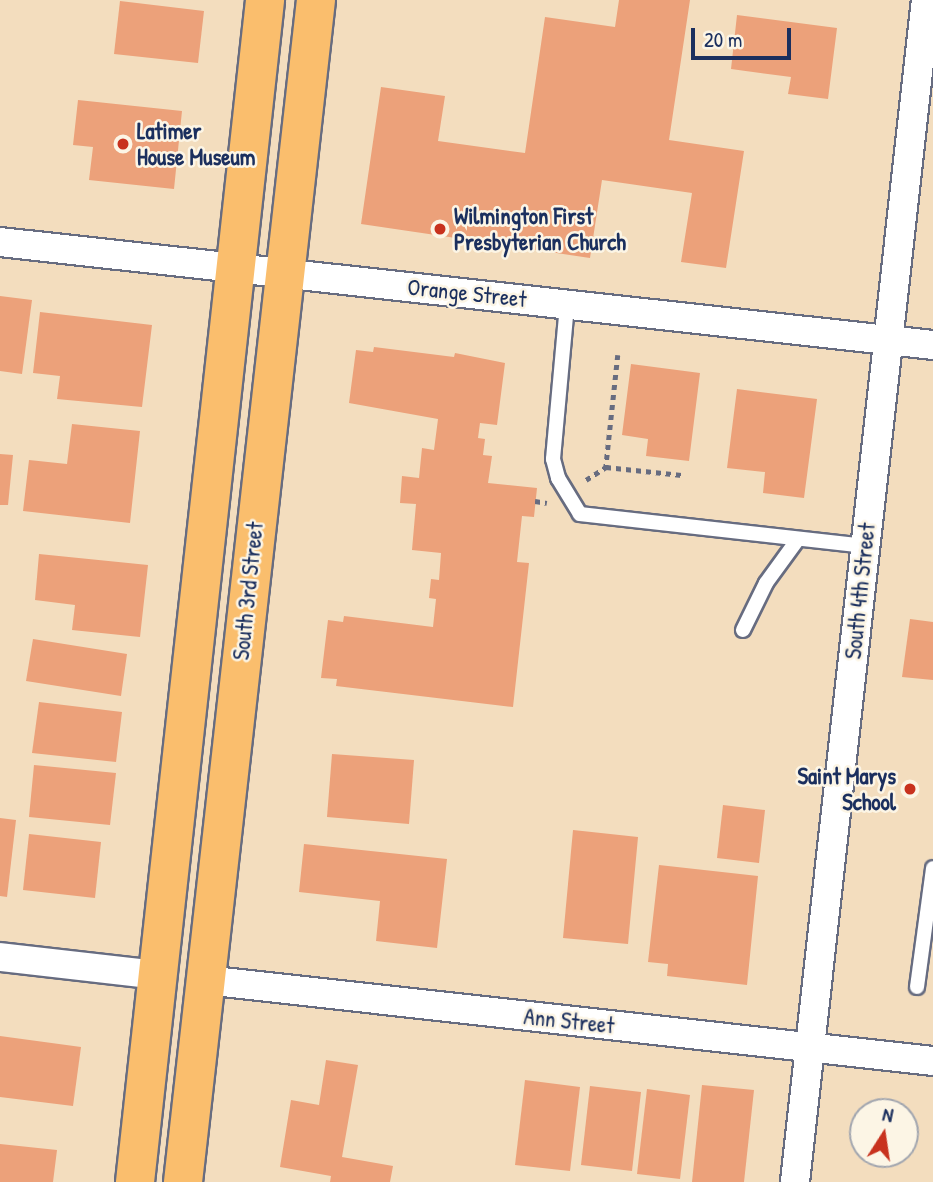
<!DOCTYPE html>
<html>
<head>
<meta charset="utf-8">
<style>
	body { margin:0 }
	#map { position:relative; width:933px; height:1182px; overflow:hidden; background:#f3ddbe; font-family:"Patrick Hand",sans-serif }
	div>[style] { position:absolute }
	.building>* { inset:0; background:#eca17a }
	.path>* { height:4.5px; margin-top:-2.25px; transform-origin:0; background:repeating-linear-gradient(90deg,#676c80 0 5px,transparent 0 10px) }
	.roads { filter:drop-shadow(2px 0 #676c80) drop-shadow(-2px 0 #676c80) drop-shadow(0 2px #676c80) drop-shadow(0 -2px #676c80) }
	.service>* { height:14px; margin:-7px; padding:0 7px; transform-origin:7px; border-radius:7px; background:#fff }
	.minor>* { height:28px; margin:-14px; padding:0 14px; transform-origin:14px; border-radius:14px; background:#fff }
	.primary>* { height:38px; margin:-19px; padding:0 19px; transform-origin:19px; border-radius:19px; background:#fabe6d }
	.dots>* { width:19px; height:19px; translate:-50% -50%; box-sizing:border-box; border:4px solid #fcf5e5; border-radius:50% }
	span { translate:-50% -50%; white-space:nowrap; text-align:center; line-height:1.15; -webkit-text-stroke:5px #fcf5e5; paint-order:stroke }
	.poi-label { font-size:23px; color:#1b2f5e; font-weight:700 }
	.left { translate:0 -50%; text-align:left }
	.right { translate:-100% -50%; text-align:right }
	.street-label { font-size:23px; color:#1b2f5e }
	.north { position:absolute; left:849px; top:1098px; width:70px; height:70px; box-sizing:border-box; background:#fcf5e5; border:2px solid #a2a6af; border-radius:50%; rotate:12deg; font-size:19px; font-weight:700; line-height:28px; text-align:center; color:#1b2f5e }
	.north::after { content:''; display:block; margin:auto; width:24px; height:32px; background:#c8321e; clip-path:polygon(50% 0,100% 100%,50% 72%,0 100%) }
	.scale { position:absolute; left:691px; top:28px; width:100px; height:32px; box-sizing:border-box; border:4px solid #1b2f5e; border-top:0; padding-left:9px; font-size:21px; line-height:24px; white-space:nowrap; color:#1b2f5e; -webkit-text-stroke:5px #fcf5e5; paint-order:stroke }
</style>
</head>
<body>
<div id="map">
	<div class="building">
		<div style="clip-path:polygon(619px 0,690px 0,669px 140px,744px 151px,726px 268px,681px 262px,692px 193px,602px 180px,590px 258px,361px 224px,381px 87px,445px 96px,438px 141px,525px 153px,545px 17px,615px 27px)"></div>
		<div style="clip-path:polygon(120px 1px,204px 11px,198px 63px,114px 54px)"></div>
		<div style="clip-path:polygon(737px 15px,837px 28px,828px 99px,788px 94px,791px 77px,731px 69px)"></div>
		<div style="clip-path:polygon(78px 100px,182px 111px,174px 189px,89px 180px,93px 147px,73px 145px)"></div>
		<div style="clip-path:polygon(0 296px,32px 300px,22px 374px,0 371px)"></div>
		<div style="clip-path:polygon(40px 312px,152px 325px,142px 407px,57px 399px,60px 376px,33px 373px)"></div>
		<div style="clip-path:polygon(374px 347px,454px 357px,455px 353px,505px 363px,497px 425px,480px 423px,478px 438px,485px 439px,483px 455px,492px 456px,488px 483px,537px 488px,534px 517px,522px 516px,517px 562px,529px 563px,513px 707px,336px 686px,337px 679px,321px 678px,328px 620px,343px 622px,344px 616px,433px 627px,436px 599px,429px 598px,431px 579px,439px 580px,441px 553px,412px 550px,416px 504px,400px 503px,402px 476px,419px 478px,422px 448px,434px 450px,438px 419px,349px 403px,356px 350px,373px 352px)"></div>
		<div style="clip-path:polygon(631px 364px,700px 373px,689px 461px,646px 456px,648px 439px,622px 435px)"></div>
		<div style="clip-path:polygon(737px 389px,817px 399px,804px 498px,763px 493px,765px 472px,727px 468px)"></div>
		<div style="clip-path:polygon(72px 424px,140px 431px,130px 523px,23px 511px,29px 460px,67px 464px)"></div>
		<div style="clip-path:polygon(0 454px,13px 455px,8px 505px,0 505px)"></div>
		<div style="clip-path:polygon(39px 554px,148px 565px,140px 637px,72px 630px,75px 605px,35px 600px)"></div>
		<div style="clip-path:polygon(910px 619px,933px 622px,933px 680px,902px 677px)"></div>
		<div style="clip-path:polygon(33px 639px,127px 654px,121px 696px,26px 681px)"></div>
		<div style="clip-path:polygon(39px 702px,122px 712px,116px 762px,32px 753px)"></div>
		<div style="clip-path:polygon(332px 754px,414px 760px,409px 824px,327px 817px)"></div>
		<div style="clip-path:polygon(34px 765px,116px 773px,110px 825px,29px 817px)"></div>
		<div style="clip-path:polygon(723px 805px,765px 810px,759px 863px,717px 858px)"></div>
		<div style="clip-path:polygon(0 818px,16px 820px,7px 897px,0 896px)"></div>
		<div style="clip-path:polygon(573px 830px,638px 837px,628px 944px,563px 938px)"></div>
		<div style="clip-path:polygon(29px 834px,101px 842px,95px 898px,23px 890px)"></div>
		<div style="clip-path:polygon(304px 844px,447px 859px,437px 948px,376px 941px,380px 901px,299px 892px)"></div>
		<div style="clip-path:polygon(659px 865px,758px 876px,747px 985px,667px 976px,668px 964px,648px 962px)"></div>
		<div style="clip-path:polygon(0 1036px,81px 1047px,73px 1106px,0 1097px)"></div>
		<div style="clip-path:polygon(326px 1060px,358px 1065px,342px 1157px,393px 1166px,390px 1182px,330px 1182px,331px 1176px,280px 1167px,291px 1100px,319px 1105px)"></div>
		<div style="clip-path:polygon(525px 1080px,580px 1087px,570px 1171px,515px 1165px)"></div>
		<div style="clip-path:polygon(702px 1085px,754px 1090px,744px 1182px,692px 1182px)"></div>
		<div style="clip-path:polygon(590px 1086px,641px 1092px,632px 1171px,581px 1165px)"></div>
		<div style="clip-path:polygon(647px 1089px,690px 1095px,680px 1179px,637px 1174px)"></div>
		<div style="clip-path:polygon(0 1144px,57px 1150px,53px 1182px,0 1182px)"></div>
	</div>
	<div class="path">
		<div style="left:618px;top:355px;width:113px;rotate:96.1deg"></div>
		<div style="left:606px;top:467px;width:76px;rotate:6deg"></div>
		<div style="left:586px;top:480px;width:24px;rotate:-33deg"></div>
		<div style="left:535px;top:501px;width:12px;rotate:9deg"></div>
	</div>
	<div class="roads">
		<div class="service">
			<div style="left:567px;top:305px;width:155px;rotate:95.2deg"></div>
			<div style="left:553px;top:459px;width:20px;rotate:75deg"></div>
			<div style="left:558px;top:478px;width:42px;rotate:58.6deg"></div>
			<div style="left:580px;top:514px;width:287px;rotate:6.4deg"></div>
			<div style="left:743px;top:630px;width:52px;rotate:-63.9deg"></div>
			<div style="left:766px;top:583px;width:54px;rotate:-54deg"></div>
			<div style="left:917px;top:987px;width:120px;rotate:-82.3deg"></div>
		</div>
		<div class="minor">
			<div style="left:0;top:242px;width:939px;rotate:6.3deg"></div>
			<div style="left:0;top:957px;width:159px;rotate:6.5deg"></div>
			<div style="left:205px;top:980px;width:732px;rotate:6.35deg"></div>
			<div style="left:795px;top:1182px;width:1189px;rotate:-83.68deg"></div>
		</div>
		<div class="primary">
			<div style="left:135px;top:1182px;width:1189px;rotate:-83.72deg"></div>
			<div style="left:183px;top:1182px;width:1189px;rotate:-83.58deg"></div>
		</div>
	</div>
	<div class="dots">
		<div style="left:123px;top:144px;background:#c8321e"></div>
		<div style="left:440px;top:229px;background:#c8321e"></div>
		<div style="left:910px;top:789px;background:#c8321e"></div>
	</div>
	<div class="poi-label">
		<span class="left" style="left:137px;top:144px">Latimer<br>House Museum</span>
		<span class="left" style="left:454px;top:229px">Wilmington First<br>Presbyterian Church</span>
		<span class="right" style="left:896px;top:789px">Saint Marys<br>School</span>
	</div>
	<div class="street-label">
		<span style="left:467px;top:293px;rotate:6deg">Orange Street</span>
		<span style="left:248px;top:591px;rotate:-84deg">South 3rd Street</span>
		<span style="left:860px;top:591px;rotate:-84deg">South 4th Street</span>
		<span style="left:569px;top:1021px;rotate:6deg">Ann Street</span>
	</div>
	<div class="north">N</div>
	<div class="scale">20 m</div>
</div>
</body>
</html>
